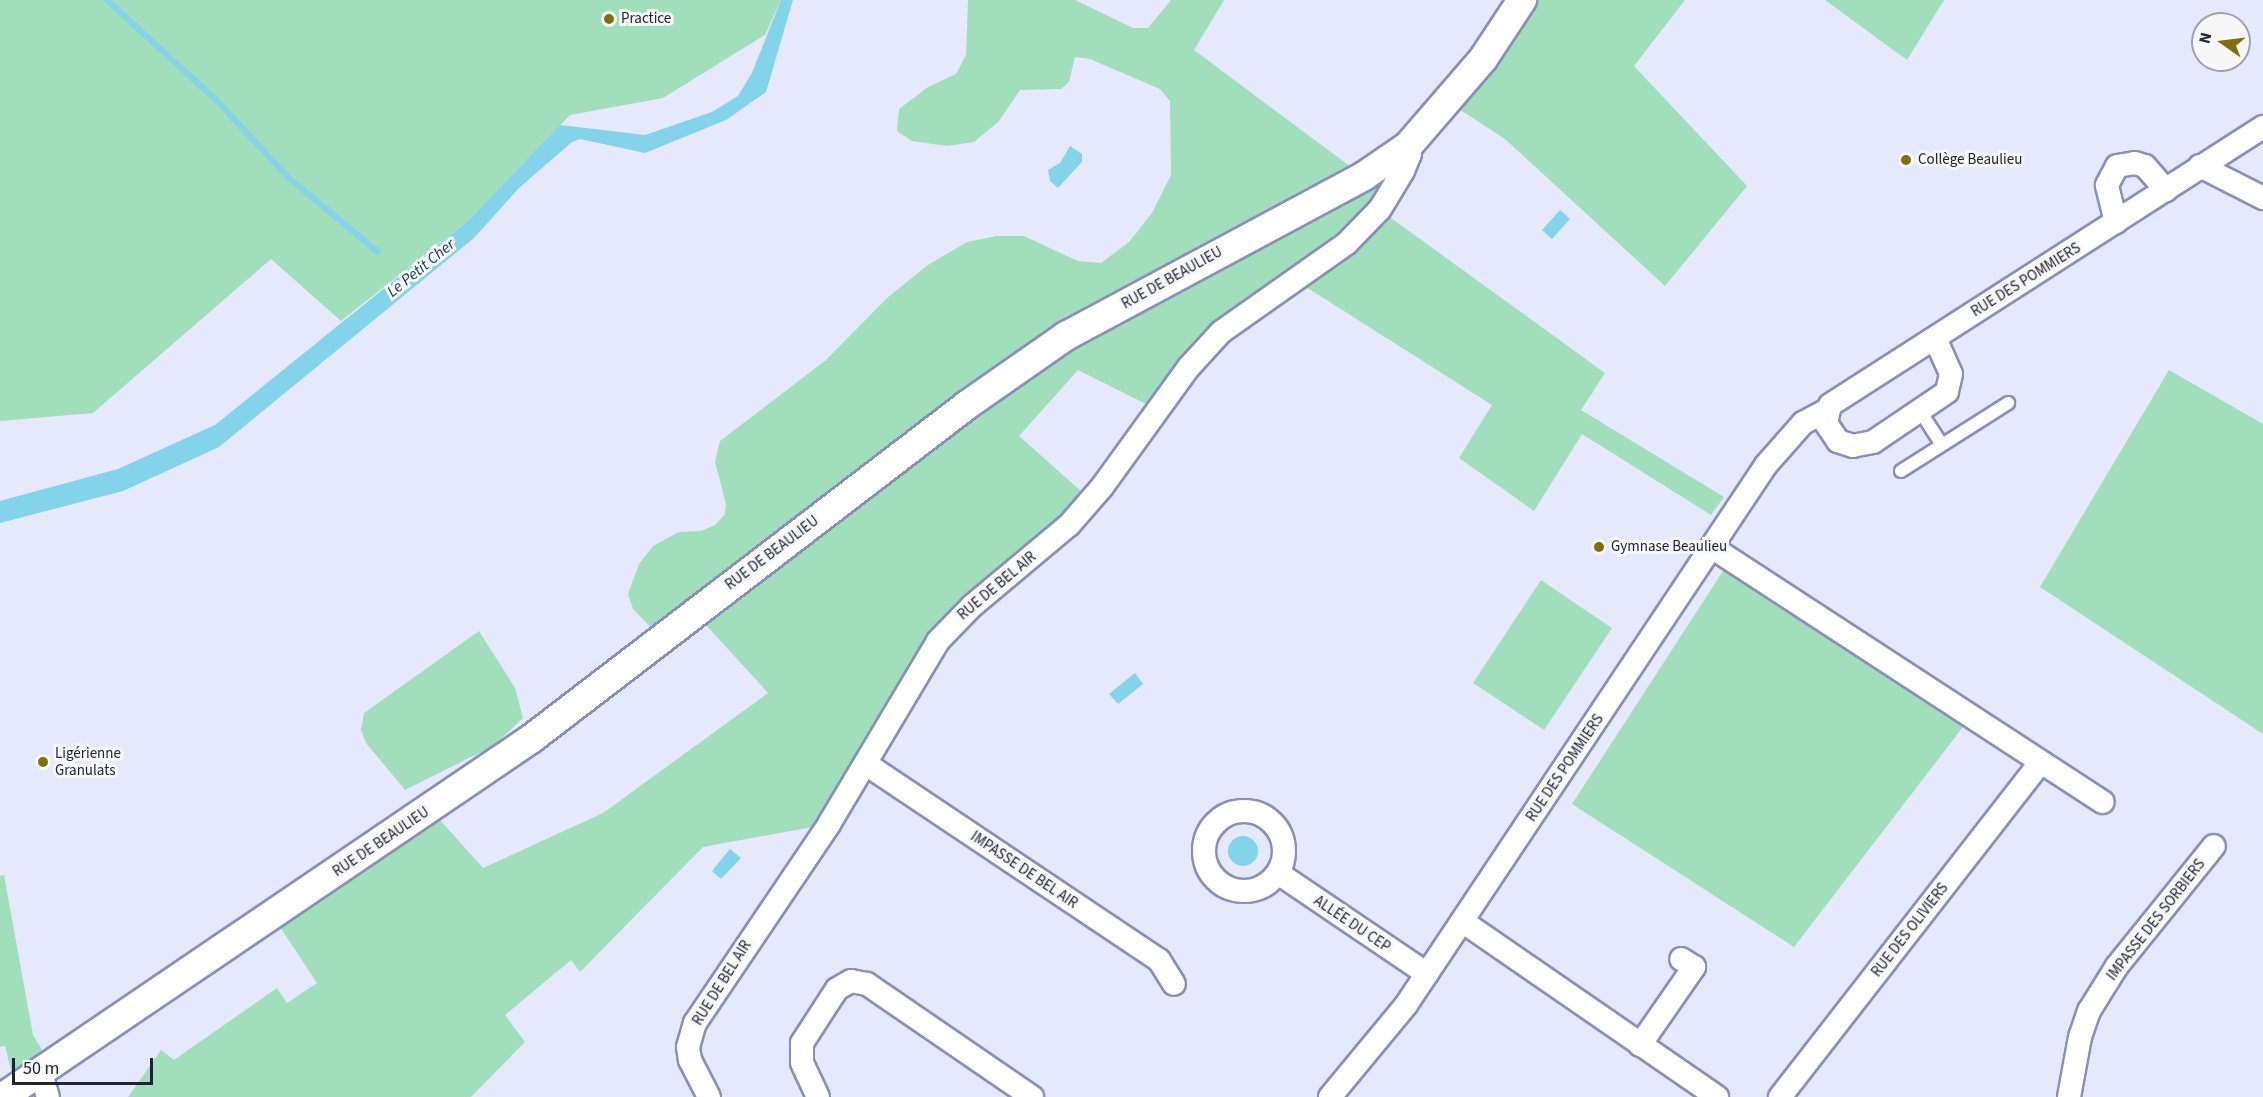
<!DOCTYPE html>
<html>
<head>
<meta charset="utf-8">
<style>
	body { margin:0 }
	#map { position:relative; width:2263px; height:1097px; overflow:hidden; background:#e6e9fb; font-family:"Source Sans 3",sans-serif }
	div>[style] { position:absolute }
	.green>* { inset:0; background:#a1debb }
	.water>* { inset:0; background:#83d3eb }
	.round { border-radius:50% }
	.stream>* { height:6px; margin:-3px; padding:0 3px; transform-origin:3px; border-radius:3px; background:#83d3eb }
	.roads { filter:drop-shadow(2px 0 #8a8fb8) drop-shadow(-2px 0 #8a8fb8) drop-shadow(0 2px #8a8fb8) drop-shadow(0 -2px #8a8fb8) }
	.service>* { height:12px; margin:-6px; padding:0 6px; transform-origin:6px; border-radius:6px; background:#fff }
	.minor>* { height:22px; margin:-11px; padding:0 11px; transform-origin:11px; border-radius:11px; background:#fff }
	.minor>.ring { margin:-11px; padding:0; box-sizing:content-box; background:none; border:22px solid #fff; border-radius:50% }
	.tertiary>* { height:28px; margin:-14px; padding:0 14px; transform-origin:14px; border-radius:14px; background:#fff }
	.dots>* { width:16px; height:16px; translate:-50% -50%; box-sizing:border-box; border:3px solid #f7f7f7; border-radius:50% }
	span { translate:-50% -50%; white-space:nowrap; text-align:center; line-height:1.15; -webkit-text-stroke:6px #f7f7f7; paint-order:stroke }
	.poi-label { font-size:15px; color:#212334 }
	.left { translate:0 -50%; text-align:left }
	.street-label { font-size:15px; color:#212334 }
	.water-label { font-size:16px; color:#103741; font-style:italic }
	.north { position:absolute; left:2191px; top:12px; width:60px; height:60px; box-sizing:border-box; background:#f7f7f7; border:2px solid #a1a2a9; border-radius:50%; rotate:284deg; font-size:16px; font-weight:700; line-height:24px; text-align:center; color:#212334 }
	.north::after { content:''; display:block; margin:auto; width:21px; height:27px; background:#7f6f0d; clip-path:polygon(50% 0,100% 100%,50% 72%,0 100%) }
	.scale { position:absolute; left:12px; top:1058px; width:141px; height:27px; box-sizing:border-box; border:3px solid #212334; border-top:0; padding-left:8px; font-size:18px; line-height:21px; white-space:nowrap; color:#212334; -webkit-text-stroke:4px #f7f7f7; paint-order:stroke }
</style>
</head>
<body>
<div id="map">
	<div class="green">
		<div style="clip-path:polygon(0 0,781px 0,765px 35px,663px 98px,570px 115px,470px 219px,341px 321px,271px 259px,93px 413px,0 421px)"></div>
		<div style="clip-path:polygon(968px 0,1075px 0,1133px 28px,1148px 28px,1171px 0,1224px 0,1194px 50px,1351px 167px,1408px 146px,1380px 210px,1605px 373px,1581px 410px,1724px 497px,1711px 515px,1582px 434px,1534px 511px,1459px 458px,1492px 405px,1295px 280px,1221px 332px,1158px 410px,1078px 370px,1019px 436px,1091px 500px,972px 605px,829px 824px,703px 847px,580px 972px,571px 960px,505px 1015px,525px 1042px,471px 1097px,128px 1097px,161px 1050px,174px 1060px,277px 988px,287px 1003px,317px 983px,280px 927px,439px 819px,483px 868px,603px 813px,768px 693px,695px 613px,661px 638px,633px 609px,628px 594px,639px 564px,653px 546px,679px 532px,701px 531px,715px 525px,725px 514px,726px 504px,715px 462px,720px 441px,826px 360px,888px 297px,928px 265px,967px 242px,997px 236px,1024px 236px,1078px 261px,1101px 263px,1129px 242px,1152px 213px,1171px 175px,1170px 101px,1160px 89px,1090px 59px,1075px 57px,1069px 82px,1061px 89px,1020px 90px,999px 121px,974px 142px,947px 146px,912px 141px,897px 131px,899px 109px,928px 87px,956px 74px,966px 55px)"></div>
		<div style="clip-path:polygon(1522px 0,1685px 0,1634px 66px,1747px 186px,1665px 286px,1505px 139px,1448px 102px)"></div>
		<div style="clip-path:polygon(1825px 0,1944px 0,1907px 60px)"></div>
		<div style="clip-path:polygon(2169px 370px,2263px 424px,2263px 734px,2040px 587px)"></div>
		<div style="clip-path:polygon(1725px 568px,1966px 723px,1794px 947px,1572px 804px)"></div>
		<div style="clip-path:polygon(1541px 580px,1612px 628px,1544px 730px,1473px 683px)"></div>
		<div style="clip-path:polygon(479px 631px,515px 688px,523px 718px,493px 746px,405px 790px,366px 743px,361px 730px,364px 713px)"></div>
		<div style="clip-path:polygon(4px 875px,33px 1035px,44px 1053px,12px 1074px,5px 1046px,0 1047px,0 876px)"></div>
	</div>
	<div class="water">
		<div style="clip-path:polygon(781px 0,793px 0,766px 92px,726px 120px,645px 153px,580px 139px,572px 142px,519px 188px,474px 238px,219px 447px,123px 491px,0 523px,0 501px,118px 469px,215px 425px,470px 219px,560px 125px,645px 135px,712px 112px,738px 96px,752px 73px)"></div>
		<div style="clip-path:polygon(1070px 146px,1082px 154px,1082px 162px,1058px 188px,1050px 181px,1048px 170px,1060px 163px)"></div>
		<div style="clip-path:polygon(1560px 210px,1570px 219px,1552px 239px,1542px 230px)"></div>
		<div style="clip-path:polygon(1135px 673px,1143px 684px,1118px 704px,1109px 694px)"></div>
		<div class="round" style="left:1228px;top:836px;width:30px;height:30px"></div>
		<div style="clip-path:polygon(730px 849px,741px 858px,721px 879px,712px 871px)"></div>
	</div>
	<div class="stream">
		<div style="left:107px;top:0;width:148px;rotate:42.5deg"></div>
		<div style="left:216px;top:100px;width:108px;rotate:46.9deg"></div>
		<div style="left:290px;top:179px;width:114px;rotate:39.7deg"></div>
	</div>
	<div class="roads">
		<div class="service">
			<div style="left:1920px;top:411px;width:40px;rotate:57.1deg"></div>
			<div style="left:1901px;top:471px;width:127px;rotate:-32.4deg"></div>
		</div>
		<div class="minor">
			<div style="left:2200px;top:166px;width:71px;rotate:26.9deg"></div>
			<div style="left:2116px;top:222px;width:38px;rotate:-104deg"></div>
			<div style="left:2107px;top:185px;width:21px;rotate:-62deg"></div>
			<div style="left:2117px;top:166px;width:18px;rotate:-9deg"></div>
			<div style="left:2135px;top:163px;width:10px;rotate:17deg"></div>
			<div style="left:2145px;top:166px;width:32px;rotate:49deg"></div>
			<div style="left:1935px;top:338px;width:39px;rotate:66deg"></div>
			<div style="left:1951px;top:374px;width:18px;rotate:103deg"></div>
			<div style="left:1947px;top:392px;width:89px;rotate:146deg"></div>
			<div style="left:1873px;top:442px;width:20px;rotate:169deg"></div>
			<div style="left:1853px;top:446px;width:16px;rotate:-162deg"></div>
			<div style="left:1838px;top:441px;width:22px;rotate:-124deg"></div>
			<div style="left:1826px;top:423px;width:18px;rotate:-77deg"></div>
			<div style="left:1830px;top:405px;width:515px;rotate:-32.7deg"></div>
			<div style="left:1713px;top:548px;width:465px;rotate:33.1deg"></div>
			<div style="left:866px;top:764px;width:353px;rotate:33.8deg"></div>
			<div style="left:1159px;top:960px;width:28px;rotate:58deg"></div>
			<div class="ring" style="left:1204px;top:811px;width:58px;height:58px"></div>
			<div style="left:1278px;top:873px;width:180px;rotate:34.1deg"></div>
			<div style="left:1462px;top:921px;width:310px;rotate:34.6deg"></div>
			<div style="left:1640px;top:1045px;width:95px;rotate:-55.3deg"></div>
			<div style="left:1694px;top:967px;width:15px;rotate:-148deg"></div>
			<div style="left:41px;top:1073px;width:25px;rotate:74deg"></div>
			<div style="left:709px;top:1097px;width:42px;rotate:-117.2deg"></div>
			<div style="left:690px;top:1060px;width:13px;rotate:-99deg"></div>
			<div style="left:688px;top:1047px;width:25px;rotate:-74deg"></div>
			<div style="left:695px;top:1023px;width:240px;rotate:-56deg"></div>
			<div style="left:829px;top:824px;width:213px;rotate:-59.2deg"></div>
			<div style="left:938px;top:641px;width:49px;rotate:-45.8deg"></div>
			<div style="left:972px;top:606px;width:126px;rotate:-39.9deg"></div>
			<div style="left:1069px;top:525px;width:50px;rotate:-49deg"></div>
			<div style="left:1102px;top:487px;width:148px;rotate:-54.1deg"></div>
			<div style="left:1189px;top:367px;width:47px;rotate:-47.6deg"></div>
			<div style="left:1221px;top:332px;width:154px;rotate:-35.2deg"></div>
			<div style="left:1347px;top:243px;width:47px;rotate:-45.9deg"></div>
			<div style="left:1380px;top:209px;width:44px;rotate:-58.8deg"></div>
			<div style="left:1403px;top:171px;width:18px;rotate:-68deg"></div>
			<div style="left:1410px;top:154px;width:8px;rotate:-104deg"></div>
			<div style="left:818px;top:1097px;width:38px;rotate:-115deg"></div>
			<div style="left:802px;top:1062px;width:19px;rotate:-90deg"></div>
			<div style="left:802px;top:1043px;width:64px;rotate:-57.1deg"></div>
			<div style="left:837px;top:989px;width:16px;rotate:-30deg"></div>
			<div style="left:851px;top:981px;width:16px;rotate:11deg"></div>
			<div style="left:867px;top:984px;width:200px;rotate:34.4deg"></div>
			<div style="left:1330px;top:1097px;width:119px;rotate:-50.4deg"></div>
			<div style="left:1406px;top:1005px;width:649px;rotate:-56.31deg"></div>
			<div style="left:1766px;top:465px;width:56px;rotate:-48.6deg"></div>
			<div style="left:1803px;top:423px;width:26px;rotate:-28deg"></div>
			<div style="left:1780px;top:1097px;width:423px;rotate:-52.1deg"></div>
			<div style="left:2069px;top:1097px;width:61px;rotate:-79.6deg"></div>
			<div style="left:2080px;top:1037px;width:28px;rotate:-71deg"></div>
			<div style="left:2089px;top:1011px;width:53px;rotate:-58.1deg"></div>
			<div style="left:2117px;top:966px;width:154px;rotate:-51.1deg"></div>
		</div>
		<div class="tertiary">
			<div style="left:3px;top:1097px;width:638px;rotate:-34.14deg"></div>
			<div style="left:531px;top:739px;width:549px;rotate:-37.45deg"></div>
			<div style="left:967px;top:405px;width:121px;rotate:-34.9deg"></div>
			<div style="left:1066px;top:336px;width:338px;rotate:-28.2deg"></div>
			<div style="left:1364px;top:176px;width:53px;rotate:-34.3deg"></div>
			<div style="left:1408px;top:146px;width:115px;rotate:-49.2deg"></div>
			<div style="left:1483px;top:59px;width:71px;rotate:-56.5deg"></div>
		</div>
	</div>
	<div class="dots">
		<div style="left:609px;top:19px;background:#7f6f0d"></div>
		<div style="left:1906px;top:160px;background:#7f6f0d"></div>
		<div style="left:1599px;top:547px;background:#7f6f0d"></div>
		<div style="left:43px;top:762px;background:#7f6f0d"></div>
	</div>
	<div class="poi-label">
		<span class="left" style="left:621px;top:19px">Practice</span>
		<span class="left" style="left:1918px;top:160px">Collège Beaulieu</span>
		<span class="left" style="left:1611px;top:547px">Gymnase Beaulieu</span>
		<span class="left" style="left:55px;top:762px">Ligérienne<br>Granulats</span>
	</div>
	<div class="street-label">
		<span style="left:1172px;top:278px;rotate:-29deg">RUE DE BEAULIEU</span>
		<span style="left:2026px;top:280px;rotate:-32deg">RUE DES POMMIERS</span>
		<span style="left:772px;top:553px;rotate:-37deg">RUE DE BEAULIEU</span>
		<span style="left:997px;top:586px;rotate:-40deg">RUE DE BEL AIR</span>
		<span style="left:1565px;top:768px;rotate:-56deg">RUE DES POMMIERS</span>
		<span style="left:381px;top:842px;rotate:-34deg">RUE DE BEAULIEU</span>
		<span style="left:1024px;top:870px;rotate:34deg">IMPASSE DE BEL AIR</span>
		<span style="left:2156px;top:920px;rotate:-52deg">IMPASSE DES SORBIERS</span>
		<span style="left:1352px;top:924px;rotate:34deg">ALLÉE DU CEP</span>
		<span style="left:1910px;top:930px;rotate:-52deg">RUE DES OLIVIERS</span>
		<span style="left:722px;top:983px;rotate:-58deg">RUE DE BEL AIR</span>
	</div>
	<div class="water-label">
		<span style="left:421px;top:268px;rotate:-39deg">Le Petit Cher</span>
	</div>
	<div class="north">N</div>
	<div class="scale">50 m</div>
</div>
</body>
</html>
